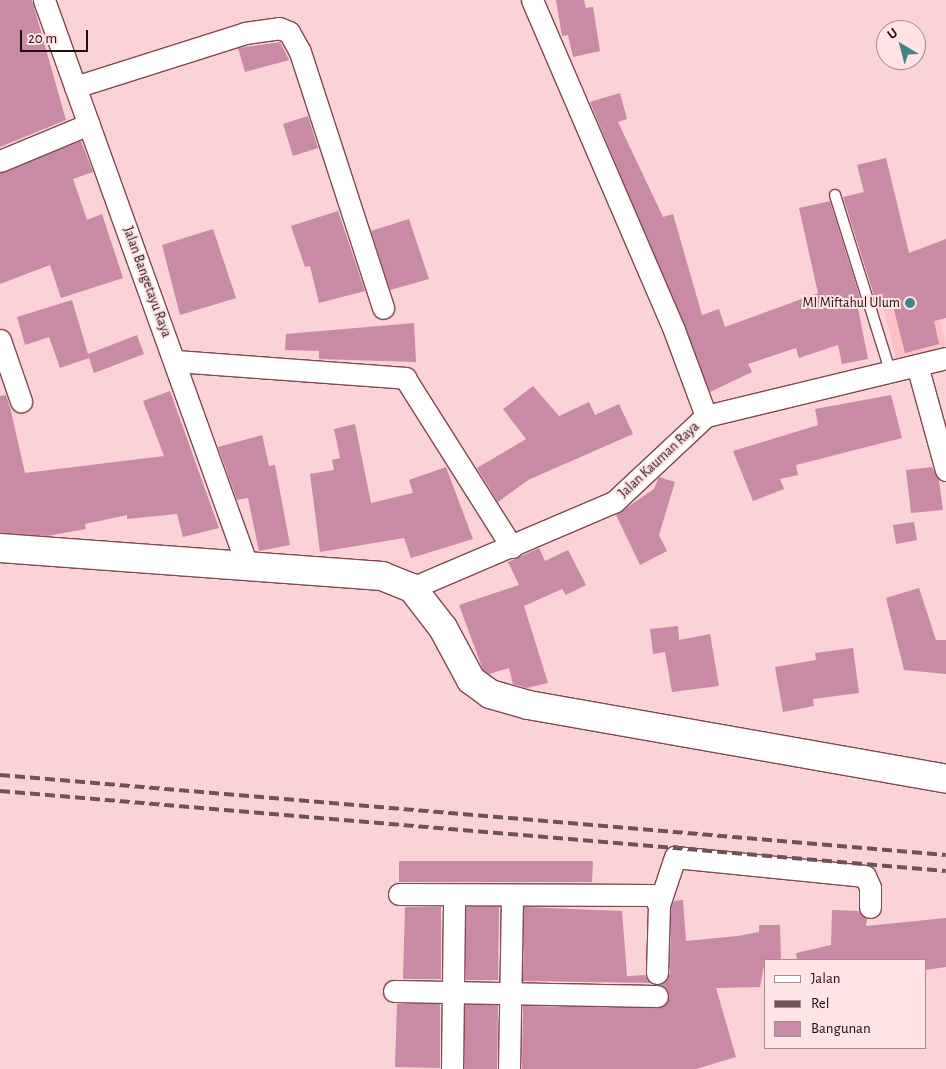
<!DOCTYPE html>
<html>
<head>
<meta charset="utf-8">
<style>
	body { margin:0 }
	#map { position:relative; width:946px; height:1069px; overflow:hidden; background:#fbd2d5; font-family:"Alegreya Sans",sans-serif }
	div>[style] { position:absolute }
	.built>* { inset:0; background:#fcc0c6 }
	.building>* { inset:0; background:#c88aa4 }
	.roads { filter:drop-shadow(1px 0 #80484f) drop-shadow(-1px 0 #80484f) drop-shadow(0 1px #80484f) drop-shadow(0 -1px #80484f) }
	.lane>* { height:10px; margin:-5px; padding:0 5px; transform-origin:5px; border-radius:5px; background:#fff }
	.street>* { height:21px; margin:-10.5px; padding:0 10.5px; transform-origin:10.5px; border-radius:10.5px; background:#fff }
	.secondary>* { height:28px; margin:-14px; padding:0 14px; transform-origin:14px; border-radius:14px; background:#fff }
	.rail>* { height:4px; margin-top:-2px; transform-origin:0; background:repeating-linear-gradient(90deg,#6f5255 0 10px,transparent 0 15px) }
	.dots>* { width:14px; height:14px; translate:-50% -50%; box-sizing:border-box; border:2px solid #ffe3e5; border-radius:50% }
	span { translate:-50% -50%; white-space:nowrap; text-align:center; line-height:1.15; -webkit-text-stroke:4px #ffe3e5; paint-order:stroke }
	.street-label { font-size:14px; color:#230d10 }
	.poi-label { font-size:14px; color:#230d10 }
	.right { translate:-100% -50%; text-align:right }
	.legend { position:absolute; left:764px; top:959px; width:162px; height:90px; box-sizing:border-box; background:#ffe3e5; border:1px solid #a78d90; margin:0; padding:6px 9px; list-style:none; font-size:15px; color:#230d10 }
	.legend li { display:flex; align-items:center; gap:10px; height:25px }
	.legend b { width:25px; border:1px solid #a78d90 }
	.north { position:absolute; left:876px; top:20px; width:50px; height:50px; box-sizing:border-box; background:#ffe3e5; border:1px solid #a78d90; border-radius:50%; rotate:323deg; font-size:14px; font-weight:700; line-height:20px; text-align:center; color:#230d10 }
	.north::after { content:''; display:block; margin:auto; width:18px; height:22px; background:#3e8684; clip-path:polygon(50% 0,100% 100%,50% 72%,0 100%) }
	.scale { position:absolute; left:20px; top:30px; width:68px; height:22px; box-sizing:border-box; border:2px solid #230d10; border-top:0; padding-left:6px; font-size:15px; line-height:18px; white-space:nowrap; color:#230d10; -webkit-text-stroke:4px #ffe3e5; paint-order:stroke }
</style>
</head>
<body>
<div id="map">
	<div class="built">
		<div style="clip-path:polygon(924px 251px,946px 346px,896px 359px,873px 263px)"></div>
	</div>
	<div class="building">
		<div style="clip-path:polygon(0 0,32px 0,66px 120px,0 147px)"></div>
		<div style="clip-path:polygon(556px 0,584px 0,586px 8px,593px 7px,600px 51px,573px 57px,568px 35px,562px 36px)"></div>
		<div style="clip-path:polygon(280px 42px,289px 60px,245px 72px,238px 48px)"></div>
		<div style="clip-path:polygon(620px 93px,627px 119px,618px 122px,663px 217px,673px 214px,702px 315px,719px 309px,725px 327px,818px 293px,799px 208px,830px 201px,863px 307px,858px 308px,868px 359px,842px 364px,838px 345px,799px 358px,796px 348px,748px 364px,752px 372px,710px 392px,590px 102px)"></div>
		<div style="clip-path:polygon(308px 116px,318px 148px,293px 156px,283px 124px)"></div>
		<div style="clip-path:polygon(81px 141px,93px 172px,73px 179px,87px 220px,102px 214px,123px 278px,61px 298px,50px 265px,0 284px,0 173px)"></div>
		<div style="clip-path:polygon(886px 158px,909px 253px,946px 239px,946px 318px,934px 321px,939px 344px,905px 353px,892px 302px,877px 305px,843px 197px,864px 192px,857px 165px)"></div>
		<div style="clip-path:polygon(338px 211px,365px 291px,319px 303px,310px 266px,305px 267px,291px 226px)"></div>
		<div style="clip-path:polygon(409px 219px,429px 279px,390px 290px,371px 231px)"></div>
		<div style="clip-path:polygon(213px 229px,236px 298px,180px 315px,162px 245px)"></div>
		<div style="clip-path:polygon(72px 300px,88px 354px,137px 335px,144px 354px,94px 373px,89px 358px,60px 368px,49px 337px,25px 345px,17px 317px)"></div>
		<div style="clip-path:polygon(414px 323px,416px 362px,319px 359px,319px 351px,285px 350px,286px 334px)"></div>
		<div style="clip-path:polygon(533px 386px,559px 416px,589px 402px,595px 415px,619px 404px,633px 434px,528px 480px,498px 502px,477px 468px,526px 439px,503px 409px)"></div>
		<div style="clip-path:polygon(170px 391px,219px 528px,183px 537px,177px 514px,127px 519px,127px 515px,85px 524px,86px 529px,47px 536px,0 533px,0 396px,6px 395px,10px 407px,25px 473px,164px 456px,143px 401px)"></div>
		<div style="clip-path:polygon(891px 395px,902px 438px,796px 465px,798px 475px,780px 479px,784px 489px,753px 501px,733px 451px,818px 425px,815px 409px)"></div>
		<div style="clip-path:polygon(355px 424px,371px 503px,413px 493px,409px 480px,446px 467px,473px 539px,411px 558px,404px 538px,320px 552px,310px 474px,334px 470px,332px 460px,340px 458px,334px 429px)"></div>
		<div style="clip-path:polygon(262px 435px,269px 466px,275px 465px,290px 545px,259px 551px,248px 498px,237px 500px,218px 447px)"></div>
		<div style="clip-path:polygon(932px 467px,939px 480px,943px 510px,911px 513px,906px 470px)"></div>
		<div style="clip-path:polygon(659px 477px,675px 482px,659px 535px,667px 551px,640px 565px,616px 515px,654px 489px)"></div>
		<div style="clip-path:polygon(914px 522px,917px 540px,896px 544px,893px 525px)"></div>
		<div style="clip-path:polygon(539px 548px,545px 561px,568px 550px,586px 585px,566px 595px,562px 589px,524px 606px,548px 683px,527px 688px,513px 684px,509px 668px,489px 674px,483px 670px,459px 605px,519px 585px,508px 562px)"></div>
		<div style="clip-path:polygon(919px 588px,936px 640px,946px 640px,946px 674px,904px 670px,886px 598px)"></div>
		<div style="clip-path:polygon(678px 626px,679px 640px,710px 634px,719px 686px,672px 692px,665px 652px,653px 654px,650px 629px)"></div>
		<div style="clip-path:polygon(853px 648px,859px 693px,813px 699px,814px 706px,783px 712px,775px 667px,816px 660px,815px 653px)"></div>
		<div style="clip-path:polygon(399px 861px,593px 861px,592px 882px,399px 882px)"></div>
		<div style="clip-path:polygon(683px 900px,686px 941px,738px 936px,759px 932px,759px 925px,780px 925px,781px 960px,765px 960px,760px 987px,716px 988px,736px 1057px,696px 1069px,522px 1069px,523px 1006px,657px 1008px,667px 1003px,668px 990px,661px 985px,670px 973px,671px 907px,674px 901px)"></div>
		<div style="clip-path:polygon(405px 907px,441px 907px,441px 979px,403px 979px)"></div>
		<div style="clip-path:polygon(466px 907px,499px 907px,498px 980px,466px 980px)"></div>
		<div style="clip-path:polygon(524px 907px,622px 911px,627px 976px,645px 975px,650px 983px,523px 981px)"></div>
		<div style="clip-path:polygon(832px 910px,858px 911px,867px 919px,866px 926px,946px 918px,946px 967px,925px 970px,925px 960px,797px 960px,796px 953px,831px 945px)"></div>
		<div style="clip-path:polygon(397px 1004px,440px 1004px,440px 1068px,395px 1067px)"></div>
		<div style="clip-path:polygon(465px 1005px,498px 1005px,497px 1069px,464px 1069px)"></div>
	</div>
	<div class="roads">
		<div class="lane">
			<div style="left:835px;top:195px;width:183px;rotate:72.6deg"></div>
		</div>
		<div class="street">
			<div style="left:44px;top:0;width:600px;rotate:70.24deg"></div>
			<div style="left:532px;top:0;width:359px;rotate:66.7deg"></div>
			<div style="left:674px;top:330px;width:92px;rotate:69.6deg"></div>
			<div style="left:75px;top:87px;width:178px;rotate:-17.6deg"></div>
			<div style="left:245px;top:33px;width:34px;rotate:-8deg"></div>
			<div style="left:279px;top:28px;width:11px;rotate:22deg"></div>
			<div style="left:289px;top:32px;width:23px;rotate:61deg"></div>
			<div style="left:300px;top:52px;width:269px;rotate:72deg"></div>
			<div style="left:0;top:161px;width:96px;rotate:-22.6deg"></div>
			<div style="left:0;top:340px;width:65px;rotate:71deg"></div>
			<div style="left:176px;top:361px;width:230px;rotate:4.2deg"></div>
			<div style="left:405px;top:378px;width:200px;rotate:57.7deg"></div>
			<div style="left:917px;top:365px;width:109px;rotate:74.6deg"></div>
			<div style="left:412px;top:588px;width:220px;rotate:-23.1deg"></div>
			<div style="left:614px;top:502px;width:126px;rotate:-43.1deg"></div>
			<div style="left:706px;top:416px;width:247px;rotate:-13.6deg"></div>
			<div style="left:399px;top:894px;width:254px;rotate:0.2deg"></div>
			<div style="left:653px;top:895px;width:12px;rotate:59deg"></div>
			<div style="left:659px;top:905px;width:68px;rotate:91.7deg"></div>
			<div style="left:659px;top:905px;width:51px;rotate:-71.6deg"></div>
			<div style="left:675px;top:857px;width:191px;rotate:5.7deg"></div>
			<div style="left:865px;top:876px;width:12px;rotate:66deg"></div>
			<div style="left:870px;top:887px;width:20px;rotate:90deg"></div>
			<div style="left:394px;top:991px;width:263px;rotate:1.1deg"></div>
			<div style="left:452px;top:1069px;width:173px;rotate:-89.3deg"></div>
			<div style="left:509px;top:1069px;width:171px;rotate:-89deg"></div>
		</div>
		<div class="secondary">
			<div style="left:0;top:548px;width:383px;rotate:4.2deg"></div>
			<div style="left:382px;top:576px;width:32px;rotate:22deg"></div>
			<div style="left:412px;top:588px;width:51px;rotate:52.2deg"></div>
			<div style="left:443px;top:628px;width:59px;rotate:61.7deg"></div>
			<div style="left:471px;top:680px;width:24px;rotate:36deg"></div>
			<div style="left:490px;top:694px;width:40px;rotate:16deg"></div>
			<div style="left:528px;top:705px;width:424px;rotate:10deg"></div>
		</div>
	</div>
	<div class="rail">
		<div style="left:0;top:775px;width:949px;rotate:4.83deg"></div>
		<div style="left:0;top:791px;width:949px;rotate:4.83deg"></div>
	</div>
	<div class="dots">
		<div style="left:910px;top:303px;background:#3e8684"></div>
	</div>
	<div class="street-label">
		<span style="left:147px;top:282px;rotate:70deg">Jalan Bangetayu Raya</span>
		<span style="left:659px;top:460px;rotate:-43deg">Jalan Kauman Raya</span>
	</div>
	<div class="poi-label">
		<span class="right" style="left:900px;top:303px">MI Miftahul Ulum</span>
	</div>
	<ul class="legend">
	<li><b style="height:6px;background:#fff"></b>Jalan</li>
	<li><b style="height:6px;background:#6f5255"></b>Rel</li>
	<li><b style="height:14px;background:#c88aa4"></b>Bangunan</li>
	</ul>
	<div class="north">U</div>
	<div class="scale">20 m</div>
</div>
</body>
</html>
